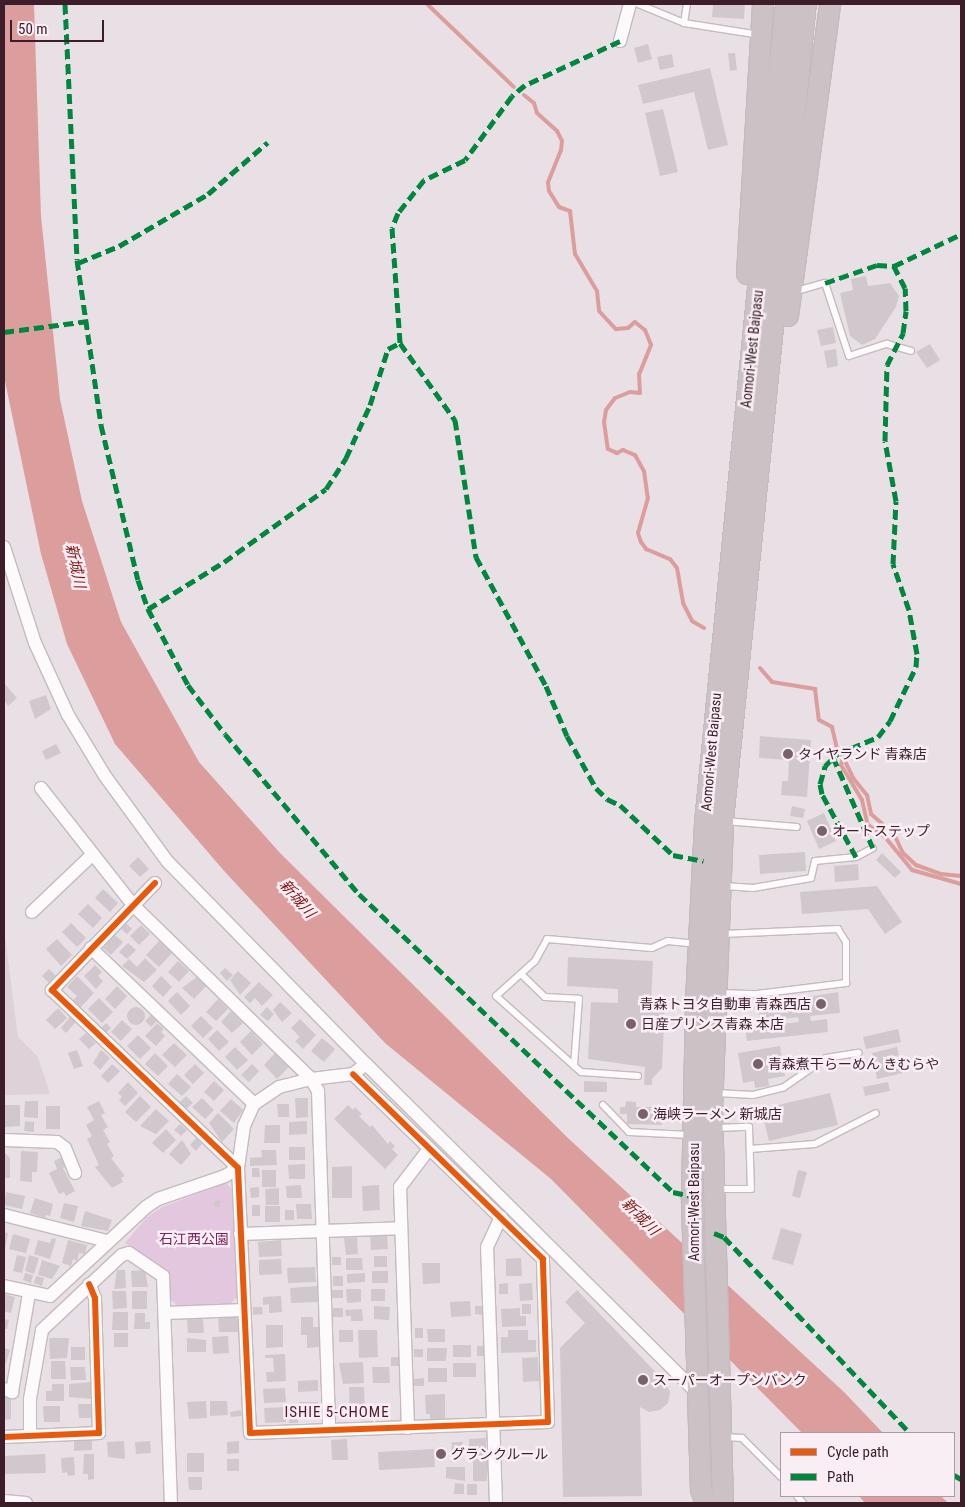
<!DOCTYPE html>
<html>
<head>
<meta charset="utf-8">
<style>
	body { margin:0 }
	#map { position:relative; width:965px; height:1507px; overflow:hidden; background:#e8e0e4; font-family:"Roboto Condensed","Noto Sans JP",sans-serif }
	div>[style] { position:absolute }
	.built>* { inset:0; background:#ded1d7 }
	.green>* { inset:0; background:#e3c7de }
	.water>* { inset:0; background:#dc9e9d }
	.stream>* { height:4px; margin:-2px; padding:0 2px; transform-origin:2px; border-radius:2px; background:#dc9e9d }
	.building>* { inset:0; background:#d1c8cd }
	.round { border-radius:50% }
	.roads { filter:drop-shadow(1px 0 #c5babe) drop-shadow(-1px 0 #c5babe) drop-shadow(0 1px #c5babe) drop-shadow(0 -1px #c5babe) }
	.service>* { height:6px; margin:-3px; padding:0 3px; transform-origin:3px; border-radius:3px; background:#fcfafb }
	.minor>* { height:12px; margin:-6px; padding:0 6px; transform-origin:6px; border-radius:6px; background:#fcfafb }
	.trunk>* { height:20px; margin:-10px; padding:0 10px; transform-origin:10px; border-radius:10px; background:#ccc2c5 }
	.quiet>* { height:5px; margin-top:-2.5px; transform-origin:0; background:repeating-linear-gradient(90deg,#00873e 0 10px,transparent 0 15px) }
	.cycleway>* { height:6px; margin:-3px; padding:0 3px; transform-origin:3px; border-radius:3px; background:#e8590c }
	.dots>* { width:14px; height:14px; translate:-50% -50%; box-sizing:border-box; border:2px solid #f8eef4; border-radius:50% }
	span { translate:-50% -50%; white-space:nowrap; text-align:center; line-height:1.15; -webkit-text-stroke:5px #f8eef4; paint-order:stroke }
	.street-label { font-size:14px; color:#3c1d29 }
	.poi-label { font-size:14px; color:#3c1d29 }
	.left { translate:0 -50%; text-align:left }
	.right { translate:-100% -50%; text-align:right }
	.park-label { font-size:14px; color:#772361 }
	.water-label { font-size:15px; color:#7e1712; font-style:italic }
	.neighbourhood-label { font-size:15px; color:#50172c; letter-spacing:1px }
	.frame { position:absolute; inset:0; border:5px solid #3c1d29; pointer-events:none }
	.legend { position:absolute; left:780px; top:1432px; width:175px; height:65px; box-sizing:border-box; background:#f8eef4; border:1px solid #ad9aa3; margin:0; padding:6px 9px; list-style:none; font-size:15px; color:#3c1d29 }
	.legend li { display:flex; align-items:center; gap:10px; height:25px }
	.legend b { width:25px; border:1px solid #ad9aa3 }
	.scale { position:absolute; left:10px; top:20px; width:94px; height:22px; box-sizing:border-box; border:2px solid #3c1d29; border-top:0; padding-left:6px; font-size:15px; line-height:18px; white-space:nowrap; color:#3c1d29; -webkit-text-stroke:4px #f8eef4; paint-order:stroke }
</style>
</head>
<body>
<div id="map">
	<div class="built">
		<div style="clip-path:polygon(4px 929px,18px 1037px,38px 1057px,50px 1094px,4px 1095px)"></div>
	</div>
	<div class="green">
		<div style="clip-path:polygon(226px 1183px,234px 1191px,237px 1297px,230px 1304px,178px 1306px,170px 1299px,169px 1273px,125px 1243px,146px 1218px,162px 1207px)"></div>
	</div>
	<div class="water">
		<div style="clip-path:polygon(4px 4px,34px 4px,41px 216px,60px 399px,82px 501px,121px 622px,199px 762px,280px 853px,569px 1139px,844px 1392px,883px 1433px,802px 1433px,551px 1179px,385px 1043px,225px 872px,115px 744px,67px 644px,41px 554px,5px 381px)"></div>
		<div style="clip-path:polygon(859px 1496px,941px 1496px,948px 1503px,865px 1503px)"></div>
	</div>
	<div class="stream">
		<div style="left:427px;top:4px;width:120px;rotate:43.7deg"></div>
		<div style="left:524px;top:95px;width:13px;rotate:39deg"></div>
		<div style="left:534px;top:103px;width:10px;rotate:73deg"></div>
		<div style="left:537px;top:113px;width:27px;rotate:42deg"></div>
		<div style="left:557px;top:131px;width:11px;rotate:63deg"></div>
		<div style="left:562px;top:141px;width:9px;rotate:96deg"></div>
		<div style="left:561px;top:150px;width:35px;rotate:112deg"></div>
		<div style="left:548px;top:183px;width:8px;rotate:83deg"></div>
		<div style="left:549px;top:191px;width:19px;rotate:58deg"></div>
		<div style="left:559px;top:207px;width:12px;rotate:20deg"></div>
		<div style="left:570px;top:211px;width:43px;rotate:83.4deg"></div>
		<div style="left:575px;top:254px;width:43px;rotate:59.3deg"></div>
		<div style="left:597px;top:291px;width:20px;rotate:84deg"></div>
		<div style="left:599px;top:311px;width:25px;rotate:47deg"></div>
		<div style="left:616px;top:329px;width:12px;rotate:-5deg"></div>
		<div style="left:628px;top:328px;width:9px;rotate:-41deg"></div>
		<div style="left:635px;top:322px;width:13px;rotate:39deg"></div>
		<div style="left:645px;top:330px;width:16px;rotate:68deg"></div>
		<div style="left:651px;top:345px;width:31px;rotate:112deg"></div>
		<div style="left:639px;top:374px;width:19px;rotate:87deg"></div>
		<div style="left:640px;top:393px;width:10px;rotate:-174deg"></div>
		<div style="left:630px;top:392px;width:16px;rotate:158deg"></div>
		<div style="left:615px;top:398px;width:15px;rotate:127deg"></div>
		<div style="left:606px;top:410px;width:12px;rotate:99deg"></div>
		<div style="left:604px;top:422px;width:27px;rotate:82deg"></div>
		<div style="left:608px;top:449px;width:10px;rotate:24deg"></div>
		<div style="left:617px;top:453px;width:7px;rotate:-27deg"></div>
		<div style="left:623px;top:450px;width:13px;rotate:23deg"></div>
		<div style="left:635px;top:455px;width:18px;rotate:61deg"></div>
		<div style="left:644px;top:471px;width:27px;rotate:82deg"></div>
		<div style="left:648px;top:498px;width:36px;rotate:106deg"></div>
		<div style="left:638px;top:533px;width:9px;rotate:72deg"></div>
		<div style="left:641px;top:542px;width:9px;rotate:54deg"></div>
		<div style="left:646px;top:549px;width:26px;rotate:23deg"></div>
		<div style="left:670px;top:559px;width:11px;rotate:52deg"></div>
		<div style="left:677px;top:568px;width:36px;rotate:80deg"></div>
		<div style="left:683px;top:603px;width:20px;rotate:63deg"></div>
		<div style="left:692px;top:621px;width:14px;rotate:30deg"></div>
		<div style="left:760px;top:668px;width:18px;rotate:49deg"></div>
		<div style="left:772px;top:682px;width:44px;rotate:9.2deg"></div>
		<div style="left:815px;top:689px;width:31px;rotate:83deg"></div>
		<div style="left:819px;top:720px;width:15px;rotate:28deg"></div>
		<div style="left:832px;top:727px;width:22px;rotate:77deg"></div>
		<div style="left:841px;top:753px;width:28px;rotate:64deg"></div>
		<div style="left:853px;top:778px;width:22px;rotate:51deg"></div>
		<div style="left:867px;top:795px;width:19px;rotate:78deg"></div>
		<div style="left:871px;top:814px;width:30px;rotate:41deg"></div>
		<div style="left:894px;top:834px;width:21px;rotate:65deg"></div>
		<div style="left:903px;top:853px;width:18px;rotate:43deg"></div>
		<div style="left:916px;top:865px;width:27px;rotate:20deg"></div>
		<div style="left:941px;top:874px;width:20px;rotate:6deg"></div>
		<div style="left:843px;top:756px;width:9px;rotate:103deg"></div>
		<div style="left:841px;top:765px;width:41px;rotate:59deg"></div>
		<div style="left:862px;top:800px;width:26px;rotate:77deg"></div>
		<div style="left:868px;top:825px;width:21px;rotate:35deg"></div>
		<div style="left:885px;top:837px;width:43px;rotate:50.7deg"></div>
		<div style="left:912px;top:870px;width:51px;rotate:15.9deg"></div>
	</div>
	<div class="building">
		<div style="clip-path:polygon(713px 4px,745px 4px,744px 19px,712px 17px)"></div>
		<div style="clip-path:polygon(648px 44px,652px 59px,638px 63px,634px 48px)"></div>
		<div style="clip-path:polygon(728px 53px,735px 53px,737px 70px,730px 71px)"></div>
		<div style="clip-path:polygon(672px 54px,674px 67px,660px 70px,657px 57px)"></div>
		<div style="clip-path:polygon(710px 68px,728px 145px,708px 150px,694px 92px,643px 104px,638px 85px)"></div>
		<div style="clip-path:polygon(663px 109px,678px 172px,660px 176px,645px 113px)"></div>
		<div style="clip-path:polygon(866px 276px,868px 286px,890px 283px,899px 296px,896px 307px,875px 339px,862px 345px,850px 336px,840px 293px,853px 290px,851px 279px)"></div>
		<div style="clip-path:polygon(833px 327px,836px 343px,821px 346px,817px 330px)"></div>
		<div style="clip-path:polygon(930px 344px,940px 360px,927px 368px,916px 352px)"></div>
		<div style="clip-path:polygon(836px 349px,838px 366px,827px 368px,824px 351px)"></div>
		<div style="clip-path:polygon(4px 683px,17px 698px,8px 706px,4px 700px)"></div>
		<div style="clip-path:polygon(46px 695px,51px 709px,35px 719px,29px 701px)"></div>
		<div style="clip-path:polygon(760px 736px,811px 740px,807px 797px,781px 795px,782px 781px,788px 781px,789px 760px,759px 758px)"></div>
		<div style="clip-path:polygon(56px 744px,61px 753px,46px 760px,42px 751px)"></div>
		<div style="clip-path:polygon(792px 806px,805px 809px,803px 818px,790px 816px)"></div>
		<div style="clip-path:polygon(824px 813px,836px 841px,819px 849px,807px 821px)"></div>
		<div style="clip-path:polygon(805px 852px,806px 871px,760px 874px,759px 855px)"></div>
		<div style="clip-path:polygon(882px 853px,901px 872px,895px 878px,876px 860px)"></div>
		<div style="clip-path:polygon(138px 857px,149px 869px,140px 877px,129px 866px)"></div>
		<div style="clip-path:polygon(858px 864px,859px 880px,835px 882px,834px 866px)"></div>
		<div style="clip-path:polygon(877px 886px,902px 922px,885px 934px,868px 909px,802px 914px,800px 892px)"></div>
		<div style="clip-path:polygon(103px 889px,118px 903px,110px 912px,95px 898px)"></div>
		<div style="clip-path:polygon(88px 904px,102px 918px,93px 928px,78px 914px)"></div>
		<div style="clip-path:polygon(125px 922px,132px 929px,127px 934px,120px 928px)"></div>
		<div style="clip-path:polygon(71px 923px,86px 938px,77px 947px,62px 932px)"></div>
		<div style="clip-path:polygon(141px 925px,150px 934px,139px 945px,130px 936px)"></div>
		<div style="clip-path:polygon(115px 935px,123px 942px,111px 955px,103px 948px)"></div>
		<div style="clip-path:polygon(57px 939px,72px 955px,61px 966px,46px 949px)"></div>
		<div style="clip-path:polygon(159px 941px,172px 953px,159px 967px,146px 955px)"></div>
		<div style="clip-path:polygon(128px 943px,136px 950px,127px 959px,119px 952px)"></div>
		<div style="clip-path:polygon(568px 957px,653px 961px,651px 1004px,665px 1005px,662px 1068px,652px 1079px,652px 1085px,644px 1085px,645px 1067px,588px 1059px,591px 1002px,618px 1003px,618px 989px,567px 986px)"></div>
		<div style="clip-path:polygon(145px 958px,157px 970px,144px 982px,122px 966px,129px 959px,137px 967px)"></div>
		<div style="clip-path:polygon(178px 961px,189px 971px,179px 982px,168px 972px)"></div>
		<div style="clip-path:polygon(95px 965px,102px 972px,98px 976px,103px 981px,96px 989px,84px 976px)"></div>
		<div style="clip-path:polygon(225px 968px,233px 975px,227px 981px,220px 973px)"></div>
		<div style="clip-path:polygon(49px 969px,56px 976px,49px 983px,42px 976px)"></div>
		<div style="clip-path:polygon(238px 971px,251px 983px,240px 995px,230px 980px)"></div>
		<div style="clip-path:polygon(77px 976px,94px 993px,79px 1009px,72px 1001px,77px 996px,67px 987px)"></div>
		<div style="clip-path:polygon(161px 976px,172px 987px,163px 997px,152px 986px)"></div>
		<div style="clip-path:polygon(197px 977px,206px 986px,194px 999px,182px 988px)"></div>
		<div style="clip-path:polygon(259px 982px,273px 995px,262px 1006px,255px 998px,250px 1003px,244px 997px)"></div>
		<div style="clip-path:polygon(117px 986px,127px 996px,115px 1009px,105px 999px)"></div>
		<div style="clip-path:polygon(177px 992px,190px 1006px,181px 1015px,168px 1001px)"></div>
		<div style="clip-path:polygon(838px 992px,840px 1013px,810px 1016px,811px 1021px,827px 1019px,828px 1032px,747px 1041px,745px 1028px,799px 1022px,798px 1017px,760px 1022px,758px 1005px)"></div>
		<div style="clip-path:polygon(99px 998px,113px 1012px,102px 1023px,88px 1009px)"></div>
		<div style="clip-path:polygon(218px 999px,228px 1009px,216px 1021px,206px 1012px)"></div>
		<div style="clip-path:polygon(280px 1002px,292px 1013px,282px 1022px,273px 1010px)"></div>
		<div style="clip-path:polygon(267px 1007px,274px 1014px,268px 1021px,260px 1015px)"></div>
		<div class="round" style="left:127px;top:1007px;width:18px;height:18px"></div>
		<div style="clip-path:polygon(58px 1008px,67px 1018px,55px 1029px,46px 1020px)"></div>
		<div style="clip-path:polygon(231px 1011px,243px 1023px,232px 1033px,221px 1022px)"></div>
		<div style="clip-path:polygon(152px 1014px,158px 1020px,151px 1027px,145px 1021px)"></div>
		<div style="clip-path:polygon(201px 1016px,213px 1028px,203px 1038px,191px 1026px)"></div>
		<div style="clip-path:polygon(70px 1017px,76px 1022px,66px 1033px,61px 1028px)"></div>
		<div style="clip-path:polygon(300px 1019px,316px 1035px,303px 1049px,295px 1041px,300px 1037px,291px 1028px)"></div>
		<div style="clip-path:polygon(122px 1020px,132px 1029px,121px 1041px,111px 1032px)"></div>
		<div style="clip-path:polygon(106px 1023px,111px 1028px,105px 1034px,100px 1029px)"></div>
		<div style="clip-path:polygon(157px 1023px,164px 1029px,161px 1032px,165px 1036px,156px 1046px,145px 1036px)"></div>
		<div style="clip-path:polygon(898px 1029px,901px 1042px,866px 1049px,863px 1037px)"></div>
		<div style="clip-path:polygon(217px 1030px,229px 1042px,219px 1051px,208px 1039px)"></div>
		<div style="clip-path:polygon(251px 1031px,263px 1044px,252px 1055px,240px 1042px)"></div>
		<div style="clip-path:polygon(86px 1033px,96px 1043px,89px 1049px,79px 1039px)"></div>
		<div style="clip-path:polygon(138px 1035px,151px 1048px,140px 1059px,127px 1046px)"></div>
		<div style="clip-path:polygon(322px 1038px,335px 1049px,324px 1062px,311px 1051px)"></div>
		<div style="clip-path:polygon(174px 1043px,187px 1055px,175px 1067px,162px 1055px)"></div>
		<div style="clip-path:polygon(780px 1046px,785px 1076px,768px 1079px,769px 1086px,755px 1088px,754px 1081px,743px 1083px,738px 1053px)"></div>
		<div style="clip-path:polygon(235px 1047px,248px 1060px,237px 1070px,225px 1057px)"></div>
		<div style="clip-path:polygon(897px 1047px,903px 1073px,877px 1079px,872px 1053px)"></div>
		<div style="clip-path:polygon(77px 1050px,83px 1066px,74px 1069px,68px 1053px)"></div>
		<div style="clip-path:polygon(101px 1050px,110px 1058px,100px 1070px,93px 1063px)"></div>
		<div style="clip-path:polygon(155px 1053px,168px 1066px,158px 1076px,145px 1064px)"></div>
		<div style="clip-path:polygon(275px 1053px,289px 1067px,277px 1079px,264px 1065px)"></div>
		<div style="clip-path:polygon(112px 1064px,120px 1071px,108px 1083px,101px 1076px)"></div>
		<div style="clip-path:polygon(195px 1064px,204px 1073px,193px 1084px,184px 1075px)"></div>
		<div style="clip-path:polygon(252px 1064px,259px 1071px,249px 1082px,241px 1075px)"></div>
		<div style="clip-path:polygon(177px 1074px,191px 1087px,182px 1096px,168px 1084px)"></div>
		<div style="clip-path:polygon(214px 1081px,224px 1090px,214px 1101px,204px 1092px)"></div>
		<div style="clip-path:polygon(584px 1081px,607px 1082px,607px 1092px,584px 1092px)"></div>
		<div style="clip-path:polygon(128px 1082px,138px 1093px,125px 1106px,119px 1100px,122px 1097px,118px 1093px)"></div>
		<div style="clip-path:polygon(888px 1082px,890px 1091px,865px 1096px,863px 1087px)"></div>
		<div style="clip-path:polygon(830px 1093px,838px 1125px,769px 1141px,761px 1109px)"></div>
		<div style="clip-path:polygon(140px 1096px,151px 1107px,136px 1122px,125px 1112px)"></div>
		<div style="clip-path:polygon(186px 1096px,193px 1103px,185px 1110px,179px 1103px)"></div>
		<div style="clip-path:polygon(202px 1098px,214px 1110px,205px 1119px,192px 1107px)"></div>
		<div style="clip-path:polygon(295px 1098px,308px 1098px,308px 1117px,296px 1118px)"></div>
		<div style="clip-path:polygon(231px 1099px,243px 1110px,234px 1123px,220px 1111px)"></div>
		<div style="clip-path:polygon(25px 1101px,38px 1101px,38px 1118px,24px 1117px)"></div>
		<div style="clip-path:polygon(99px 1101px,105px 1113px,101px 1115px,108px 1127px,103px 1130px,110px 1142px,107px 1144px,114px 1156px,111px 1158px,125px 1176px,121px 1178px,123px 1182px,112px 1188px,95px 1167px,99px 1165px,87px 1139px,92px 1136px,86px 1125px,94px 1120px,87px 1107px)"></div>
		<div style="clip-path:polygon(626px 1101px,636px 1102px,636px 1107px,662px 1107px,662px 1125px,627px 1124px,627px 1114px,620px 1114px,620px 1107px,625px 1107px)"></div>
		<div style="clip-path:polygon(277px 1104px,289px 1104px,289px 1117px,278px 1117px)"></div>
		<div style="clip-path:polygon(4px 1105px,20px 1105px,20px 1126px,4px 1127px)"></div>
		<div style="clip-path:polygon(348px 1105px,353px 1110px,355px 1107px,362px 1114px,359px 1116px,370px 1127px,372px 1125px,388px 1144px,390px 1141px,395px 1146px,392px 1149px,398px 1155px,385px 1169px,334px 1119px)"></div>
		<div style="clip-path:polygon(46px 1106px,60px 1106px,60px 1129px,46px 1129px)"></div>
		<div style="clip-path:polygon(156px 1109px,169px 1121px,156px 1134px,140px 1126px)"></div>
		<div style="clip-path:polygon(218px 1113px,234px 1129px,222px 1142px,209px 1123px)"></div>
		<div style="clip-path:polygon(25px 1121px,34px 1122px,34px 1132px,24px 1131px)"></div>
		<div style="clip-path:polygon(307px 1121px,307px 1134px,289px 1135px,289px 1122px)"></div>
		<div style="clip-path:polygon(180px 1124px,187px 1130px,181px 1136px,174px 1130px)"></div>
		<div style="clip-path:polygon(265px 1125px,280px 1125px,280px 1143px,264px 1143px)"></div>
		<div style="clip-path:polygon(166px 1129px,176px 1140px,163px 1153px,152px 1143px)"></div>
		<div style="clip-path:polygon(196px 1138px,202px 1144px,196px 1151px,190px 1145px)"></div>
		<div style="clip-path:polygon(182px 1140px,191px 1154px,181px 1165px,169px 1154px)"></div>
		<div style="clip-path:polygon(289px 1147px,305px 1147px,305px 1160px,289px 1160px)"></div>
		<div style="clip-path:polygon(261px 1150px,276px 1150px,277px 1165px,250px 1166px,250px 1158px,262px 1157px)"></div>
		<div style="clip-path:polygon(21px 1151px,38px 1152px,37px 1172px,32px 1172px,32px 1182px,20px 1181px)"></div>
		<div style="clip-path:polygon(4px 1152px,10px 1158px,10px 1178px,4px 1178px)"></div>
		<div style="clip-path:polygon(64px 1156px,69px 1165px,63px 1168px,75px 1191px,66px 1196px,64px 1192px,59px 1194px,49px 1173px,57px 1169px,54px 1161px)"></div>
		<div style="clip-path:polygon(305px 1164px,305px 1179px,289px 1179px,288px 1165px)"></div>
		<div style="clip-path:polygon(352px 1166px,352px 1198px,332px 1198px,332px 1167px)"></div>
		<div style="clip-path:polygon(252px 1168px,259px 1168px,260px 1177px,252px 1177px)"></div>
		<div style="clip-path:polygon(262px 1170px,276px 1170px,276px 1187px,262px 1187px)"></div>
		<div style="clip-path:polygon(798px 1170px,807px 1172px,800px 1198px,792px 1196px)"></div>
		<div style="clip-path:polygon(301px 1185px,302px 1198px,287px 1198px,286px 1186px)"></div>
		<div style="clip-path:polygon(379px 1185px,380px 1210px,363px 1211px,362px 1186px)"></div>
		<div style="clip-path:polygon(259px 1187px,259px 1197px,251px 1198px,250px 1188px)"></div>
		<div style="clip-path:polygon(279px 1188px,279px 1205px,266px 1205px,265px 1189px)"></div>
		<div style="clip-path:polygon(6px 1192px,25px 1196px,22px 1209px,4px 1205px)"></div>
		<div style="clip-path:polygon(35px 1198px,53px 1204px,50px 1216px,46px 1215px,45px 1218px,30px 1213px)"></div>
		<div style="clip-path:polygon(220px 1200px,220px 1207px,214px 1207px,214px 1201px)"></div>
		<div style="clip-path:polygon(64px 1203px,78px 1206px,74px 1222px,60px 1218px)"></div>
		<div style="clip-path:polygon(296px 1204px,311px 1204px,312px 1219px,297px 1219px)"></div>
		<div style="clip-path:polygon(252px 1205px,260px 1205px,260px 1216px,252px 1216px)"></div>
		<div style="clip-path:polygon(265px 1206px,280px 1206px,280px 1222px,265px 1222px)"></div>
		<div style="clip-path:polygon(285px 1210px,294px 1210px,294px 1220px,285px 1220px)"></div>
		<div style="clip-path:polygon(85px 1211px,112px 1220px,108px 1231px,81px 1226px)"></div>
		<div style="clip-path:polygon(781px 1228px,802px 1234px,793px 1265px,772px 1259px)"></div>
		<div style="clip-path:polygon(4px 1232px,8px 1233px,5px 1249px,4px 1249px)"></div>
		<div style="clip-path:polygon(387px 1233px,388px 1249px,371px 1250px,370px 1234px)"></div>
		<div style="clip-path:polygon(13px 1234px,30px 1239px,26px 1253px,9px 1249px)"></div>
		<div style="clip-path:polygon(357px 1237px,358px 1254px,346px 1255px,344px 1238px)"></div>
		<div style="clip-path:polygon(52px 1238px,56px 1239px,50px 1259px,34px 1254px,38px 1240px,50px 1243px)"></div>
		<div style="clip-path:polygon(68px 1240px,87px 1245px,85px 1254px,79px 1253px,77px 1261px,73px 1259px,71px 1266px,62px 1263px)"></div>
		<div style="clip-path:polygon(281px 1240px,282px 1256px,259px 1257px,258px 1242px)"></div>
		<div style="clip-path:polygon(17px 1255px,26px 1257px,22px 1273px,13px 1271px)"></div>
		<div style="clip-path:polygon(29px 1255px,39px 1258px,34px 1274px,25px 1271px)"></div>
		<div style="clip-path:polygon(374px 1256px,387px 1256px,387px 1267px,374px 1267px)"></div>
		<div style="clip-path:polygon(332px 1257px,341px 1257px,341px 1265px,332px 1265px)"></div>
		<div style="clip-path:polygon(346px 1258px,362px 1258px,363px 1270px,346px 1270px)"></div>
		<div style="clip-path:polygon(521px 1258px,522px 1276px,506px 1276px,506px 1259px)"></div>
		<div style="clip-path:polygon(281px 1259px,282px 1274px,259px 1275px,259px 1260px)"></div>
		<div style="clip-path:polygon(42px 1260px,60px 1266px,52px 1279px,38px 1275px)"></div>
		<div style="clip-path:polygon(422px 1263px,440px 1263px,440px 1283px,423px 1284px)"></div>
		<div style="clip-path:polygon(315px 1267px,316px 1282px,288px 1283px,287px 1268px)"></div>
		<div style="clip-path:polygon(117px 1270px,125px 1270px,126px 1288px,114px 1289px)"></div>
		<div style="clip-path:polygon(145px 1270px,148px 1287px,132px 1287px,131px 1271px)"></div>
		<div style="clip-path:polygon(372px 1271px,388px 1271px,388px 1283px,372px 1283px)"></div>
		<div style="clip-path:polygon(25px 1273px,33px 1275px,31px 1283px,23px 1280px)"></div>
		<div style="clip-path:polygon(365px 1273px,365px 1282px,347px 1283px,347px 1274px)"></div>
		<div style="clip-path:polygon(36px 1276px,44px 1278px,42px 1286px,34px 1283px)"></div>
		<div style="clip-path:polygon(333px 1276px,343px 1276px,343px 1286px,333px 1286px)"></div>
		<div style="clip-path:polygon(508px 1283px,508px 1294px,499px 1294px,499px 1284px)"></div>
		<div style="clip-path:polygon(532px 1283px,533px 1300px,520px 1301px,519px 1284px)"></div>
		<div style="clip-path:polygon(317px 1286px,318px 1302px,291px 1303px,290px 1288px)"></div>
		<div style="clip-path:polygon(346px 1289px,361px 1289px,361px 1302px,347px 1303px)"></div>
		<div style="clip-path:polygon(371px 1289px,385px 1289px,385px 1301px,371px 1301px)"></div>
		<div style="clip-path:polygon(332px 1290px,343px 1290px,343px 1298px,332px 1298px)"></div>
		<div style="clip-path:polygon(577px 1290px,665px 1382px,670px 1392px,668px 1403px,660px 1410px,649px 1412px,640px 1407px,642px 1496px,563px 1497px,560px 1348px,585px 1323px,565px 1302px)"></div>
		<div style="clip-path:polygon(112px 1291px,126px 1291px,127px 1308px,113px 1309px)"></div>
		<div style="clip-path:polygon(132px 1291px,147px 1291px,147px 1309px,132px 1309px)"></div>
		<div style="clip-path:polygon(4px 1294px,15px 1297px,11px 1313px,4px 1311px)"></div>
		<div style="clip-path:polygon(281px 1296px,282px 1312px,269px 1313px,269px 1304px,263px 1305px,263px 1297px)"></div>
		<div style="clip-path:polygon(470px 1301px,471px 1316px,451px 1317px,450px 1302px)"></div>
		<div style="clip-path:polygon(522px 1304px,531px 1304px,531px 1314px,522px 1314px)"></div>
		<div style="clip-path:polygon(374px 1306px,390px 1307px,389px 1320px,374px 1319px)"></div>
		<div style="clip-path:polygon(475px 1306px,483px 1306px,483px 1315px,475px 1314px)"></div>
		<div style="clip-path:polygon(253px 1307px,262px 1307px,263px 1314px,253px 1315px)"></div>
		<div style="clip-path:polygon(333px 1308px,343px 1308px,343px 1317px,333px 1317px)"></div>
		<div style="clip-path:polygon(520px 1308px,520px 1316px,526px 1316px,526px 1326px,502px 1327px,501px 1309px)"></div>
		<div style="clip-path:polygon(362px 1309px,363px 1321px,351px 1321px,351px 1316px,346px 1316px,345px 1310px)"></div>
		<div style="clip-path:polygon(113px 1312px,128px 1312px,128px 1330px,112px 1330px)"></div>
		<div style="clip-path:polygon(135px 1313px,145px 1313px,145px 1322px,150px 1322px,150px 1329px,134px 1329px)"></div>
		<div style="clip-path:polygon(218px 1316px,235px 1316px,239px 1322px,239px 1332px,219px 1332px)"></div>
		<div style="clip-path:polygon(301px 1317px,313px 1317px,313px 1327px,319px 1327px,320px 1347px,307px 1348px,307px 1335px,301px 1335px)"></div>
		<div style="clip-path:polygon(203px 1318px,204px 1333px,188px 1333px,187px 1319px)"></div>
		<div style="clip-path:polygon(4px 1319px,9px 1320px,7px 1329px,4px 1329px)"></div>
		<div style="clip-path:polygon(266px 1325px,283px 1325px,283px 1347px,266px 1348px)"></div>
		<div style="clip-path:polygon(415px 1328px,423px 1328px,423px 1338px,415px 1338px)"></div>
		<div style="clip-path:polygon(427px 1329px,445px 1329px,445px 1342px,428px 1342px)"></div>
		<div style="clip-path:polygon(339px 1330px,353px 1330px,353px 1342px,339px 1342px)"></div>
		<div style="clip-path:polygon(358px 1330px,377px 1330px,378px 1357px,359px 1358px)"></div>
		<div style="clip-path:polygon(508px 1330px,528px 1330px,528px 1340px,536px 1340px,536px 1352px,501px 1353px,501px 1337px,508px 1337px)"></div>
		<div style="clip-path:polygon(114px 1333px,128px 1333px,128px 1347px,114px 1347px)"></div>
		<div style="clip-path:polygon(228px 1336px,229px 1353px,213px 1354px,212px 1337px)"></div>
		<div style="clip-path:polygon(49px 1338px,69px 1338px,67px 1358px,50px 1359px)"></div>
		<div style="clip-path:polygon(187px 1338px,206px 1340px,206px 1352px,187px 1352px)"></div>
		<div style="clip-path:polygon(453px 1345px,471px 1345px,471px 1357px,453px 1357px)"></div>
		<div style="clip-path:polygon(477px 1346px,484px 1346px,484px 1356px,477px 1356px)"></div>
		<div style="clip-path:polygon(71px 1347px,85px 1347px,85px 1360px,71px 1360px)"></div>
		<div style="clip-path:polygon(4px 1348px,10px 1350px,6px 1364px,4px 1363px)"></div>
		<div style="clip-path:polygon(427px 1348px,447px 1348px,446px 1361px,427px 1361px)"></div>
		<div style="clip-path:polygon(414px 1349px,423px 1349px,423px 1357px,414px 1357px)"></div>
		<div style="clip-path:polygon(285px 1354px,286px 1381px,267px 1382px,266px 1372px,274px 1372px,273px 1358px,265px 1358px,265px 1355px)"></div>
		<div style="clip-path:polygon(391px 1357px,400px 1357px,400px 1366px,391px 1366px)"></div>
		<div style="clip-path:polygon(538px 1357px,539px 1381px,523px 1382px,522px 1358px)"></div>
		<div style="clip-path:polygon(51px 1361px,65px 1361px,66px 1379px,51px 1379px)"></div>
		<div style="clip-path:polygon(363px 1362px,364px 1383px,343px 1384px,339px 1363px)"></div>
		<div style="clip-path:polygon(453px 1363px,476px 1363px,476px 1377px,453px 1377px)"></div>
		<div style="clip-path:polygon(70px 1367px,85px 1367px,86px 1380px,71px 1380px)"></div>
		<div style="clip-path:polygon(372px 1367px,389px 1367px,390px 1383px,373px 1383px)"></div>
		<div style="clip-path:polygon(428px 1368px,447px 1368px,447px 1382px,428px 1382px)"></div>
		<div style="clip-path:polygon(424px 1378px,424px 1386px,414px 1386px,414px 1379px)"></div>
		<div style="clip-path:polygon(318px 1380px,318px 1391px,298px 1392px,298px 1381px)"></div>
		<div style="clip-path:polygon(91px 1382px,92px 1399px,69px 1397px,69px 1384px)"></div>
		<div style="clip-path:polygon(52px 1384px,64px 1384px,64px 1401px,46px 1401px,46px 1391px,52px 1391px)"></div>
		<div style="clip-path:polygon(349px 1387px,364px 1387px,365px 1416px,350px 1416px)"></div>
		<div style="clip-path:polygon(285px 1388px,286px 1402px,264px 1403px,263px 1389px)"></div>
		<div style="clip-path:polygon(445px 1394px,445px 1419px,430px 1419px,430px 1414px,426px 1414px,425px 1395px)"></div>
		<div style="clip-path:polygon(11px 1395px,11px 1419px,4px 1420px,4px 1396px)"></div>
		<div style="clip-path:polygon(206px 1401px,207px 1418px,189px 1419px,187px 1402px)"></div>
		<div style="clip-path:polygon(210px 1401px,227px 1401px,228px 1415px,210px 1416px)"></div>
		<div style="clip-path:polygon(299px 1402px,318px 1402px,318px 1419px,299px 1416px)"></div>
		<div style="clip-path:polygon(78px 1404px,91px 1404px,92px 1418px,79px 1418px)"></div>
		<div style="clip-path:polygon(43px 1406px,60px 1406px,60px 1422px,44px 1422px)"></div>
		<div style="clip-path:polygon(285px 1407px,286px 1422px,265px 1423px,264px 1408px)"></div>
		<div style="clip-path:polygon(241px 1410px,242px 1416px,231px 1417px,230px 1412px)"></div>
		<div style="clip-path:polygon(289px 1415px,297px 1415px,298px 1423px,289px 1423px)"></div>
		<div style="clip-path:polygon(92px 1438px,92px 1450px,74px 1451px,74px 1439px)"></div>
		<div style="clip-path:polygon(486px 1438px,486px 1456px,469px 1457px,469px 1439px)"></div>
		<div style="clip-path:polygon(347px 1439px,348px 1460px,332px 1460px,331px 1440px)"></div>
		<div style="clip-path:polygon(124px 1441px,125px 1459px,108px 1457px,107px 1442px)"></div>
		<div style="clip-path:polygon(150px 1441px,151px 1453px,136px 1454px,135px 1442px)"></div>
		<div style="clip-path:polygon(239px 1441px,239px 1453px,227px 1454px,227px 1442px)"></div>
		<div style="clip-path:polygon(452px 1442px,463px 1442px,462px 1458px,457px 1458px,457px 1462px,451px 1462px)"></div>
		<div style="clip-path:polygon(434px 1449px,435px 1467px,379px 1470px,378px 1452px)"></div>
		<div style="clip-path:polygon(187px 1453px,204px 1453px,204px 1472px,187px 1472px)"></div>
		<div style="clip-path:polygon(45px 1454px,46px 1473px,4px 1474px,4px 1456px)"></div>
		<div style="clip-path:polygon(84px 1454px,94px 1454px,94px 1479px,88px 1480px,88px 1474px,83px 1474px)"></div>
		<div style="clip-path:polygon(74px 1457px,75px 1475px,68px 1476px,67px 1472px,62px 1473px,61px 1458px)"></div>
		<div style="clip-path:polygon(227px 1459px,239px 1459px,239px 1471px,227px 1471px)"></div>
		<div style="clip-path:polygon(473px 1459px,488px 1459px,487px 1481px,473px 1481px)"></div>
		<div style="clip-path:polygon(446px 1467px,465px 1467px,465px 1481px,446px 1478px)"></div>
		<div style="clip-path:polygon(188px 1477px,202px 1477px,202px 1490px,189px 1490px)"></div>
		<div style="clip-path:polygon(455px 1483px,464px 1484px,464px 1494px,454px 1494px)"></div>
		<div style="clip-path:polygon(467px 1484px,477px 1484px,477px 1495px,467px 1495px)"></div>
	</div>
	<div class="roads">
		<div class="service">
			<div style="left:638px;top:4px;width:50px;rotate:22.4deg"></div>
			<div style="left:684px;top:23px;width:77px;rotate:9deg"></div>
			<div style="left:684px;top:23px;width:19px;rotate:-81deg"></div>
			<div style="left:793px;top:292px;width:33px;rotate:-16deg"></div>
			<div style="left:825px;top:283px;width:77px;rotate:71.8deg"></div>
			<div style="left:849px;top:356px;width:40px;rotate:-18deg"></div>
			<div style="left:887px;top:344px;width:25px;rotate:16deg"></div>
			<div style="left:725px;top:821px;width:72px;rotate:4.8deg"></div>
			<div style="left:724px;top:886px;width:29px;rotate:4deg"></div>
			<div style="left:753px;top:888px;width:59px;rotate:-9.8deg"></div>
			<div style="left:811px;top:878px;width:17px;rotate:-77deg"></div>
			<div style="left:815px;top:861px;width:41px;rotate:-5.6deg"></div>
			<div style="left:856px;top:857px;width:19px;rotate:-28deg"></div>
			<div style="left:521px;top:974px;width:33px;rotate:44deg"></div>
			<div style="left:545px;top:997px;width:34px;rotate:3deg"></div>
			<div style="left:579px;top:999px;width:67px;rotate:94.3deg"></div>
			<div style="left:720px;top:993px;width:37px;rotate:2deg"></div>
			<div style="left:757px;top:994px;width:90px;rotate:-7deg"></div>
			<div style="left:846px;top:983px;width:41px;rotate:-90deg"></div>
			<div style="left:846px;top:942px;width:15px;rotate:-122deg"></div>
			<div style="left:838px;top:929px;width:116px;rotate:177.5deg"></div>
			<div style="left:638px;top:1076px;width:57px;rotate:-176deg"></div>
			<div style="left:581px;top:1072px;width:114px;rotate:-138.2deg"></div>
			<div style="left:496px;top:996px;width:52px;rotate:-41.9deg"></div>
			<div style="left:535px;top:961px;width:25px;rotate:-61deg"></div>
			<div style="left:547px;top:939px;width:105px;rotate:4.9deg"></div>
			<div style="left:652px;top:948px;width:17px;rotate:-24deg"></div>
			<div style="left:668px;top:941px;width:29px;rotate:6deg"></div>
			<div style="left:716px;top:1093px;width:37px;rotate:3deg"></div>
			<div style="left:753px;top:1095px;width:32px;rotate:-14deg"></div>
			<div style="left:784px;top:1087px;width:51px;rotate:-34.6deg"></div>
			<div style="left:826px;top:1058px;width:33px;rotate:-9deg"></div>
			<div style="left:603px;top:1105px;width:37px;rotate:46deg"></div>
			<div style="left:629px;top:1132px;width:61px;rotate:2.8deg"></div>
			<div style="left:715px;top:1128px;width:34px;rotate:-2deg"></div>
			<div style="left:749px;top:1127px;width:62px;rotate:88.2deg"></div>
			<div style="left:751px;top:1189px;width:34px;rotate:180deg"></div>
			<div style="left:750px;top:1149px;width:65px;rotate:-4.4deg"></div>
			<div style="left:815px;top:1144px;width:68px;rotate:-26.9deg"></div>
			<div style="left:724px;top:1437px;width:18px;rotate:3deg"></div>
			<div style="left:742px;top:1438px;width:55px;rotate:45deg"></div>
			<div style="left:797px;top:1496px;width:9px;rotate:49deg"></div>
		</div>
		<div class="minor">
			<div style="left:620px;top:41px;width:38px;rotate:-75deg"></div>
			<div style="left:4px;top:547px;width:101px;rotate:72.1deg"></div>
			<div style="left:35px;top:643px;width:79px;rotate:65.4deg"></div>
			<div style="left:68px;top:715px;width:71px;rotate:58.8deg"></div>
			<div style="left:105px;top:776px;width:105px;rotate:53.9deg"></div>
			<div style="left:167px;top:861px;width:284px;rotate:45.6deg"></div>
			<div style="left:366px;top:1064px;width:16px;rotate:142deg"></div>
			<div style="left:353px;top:1074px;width:42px;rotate:173.2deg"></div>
			<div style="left:311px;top:1079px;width:14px;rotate:60deg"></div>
			<div style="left:318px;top:1091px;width:339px;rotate:88.1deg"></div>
			<div style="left:41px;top:788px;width:149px;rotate:51.8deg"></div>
			<div style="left:133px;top:905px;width:249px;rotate:44.3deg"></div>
			<div style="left:155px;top:883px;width:149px;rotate:133.9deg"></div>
			<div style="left:52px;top:990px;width:257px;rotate:43.7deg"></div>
			<div style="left:238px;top:1168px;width:265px;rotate:87.4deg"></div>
			<div style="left:250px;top:1433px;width:298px;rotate:-2.1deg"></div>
			<div style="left:548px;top:1422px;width:163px;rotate:-91.8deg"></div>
			<div style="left:543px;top:1259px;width:265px;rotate:-135.8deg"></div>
			<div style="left:32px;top:912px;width:84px;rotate:-43.6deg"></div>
			<div style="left:91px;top:948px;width:226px;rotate:43.7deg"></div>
			<div style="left:366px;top:1064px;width:470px;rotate:44.8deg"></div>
			<div style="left:4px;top:1140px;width:53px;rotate:2.2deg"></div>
			<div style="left:57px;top:1142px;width:10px;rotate:37deg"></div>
			<div style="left:65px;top:1148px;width:27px;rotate:68deg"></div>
			<div style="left:4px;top:1215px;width:106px;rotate:14.2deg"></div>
			<div style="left:240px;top:1234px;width:160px;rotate:-2.1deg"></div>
			<div style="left:4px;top:1286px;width:47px;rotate:12.3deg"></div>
			<div style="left:50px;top:1296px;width:131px;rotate:-42.8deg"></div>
			<div style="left:146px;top:1207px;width:14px;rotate:-34deg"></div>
			<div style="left:158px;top:1199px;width:71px;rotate:-18.9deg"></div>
			<div style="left:225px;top:1176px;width:15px;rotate:-32deg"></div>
			<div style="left:238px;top:1168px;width:42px;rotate:-81.9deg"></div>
			<div style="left:244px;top:1126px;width:24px;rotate:-66deg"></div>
			<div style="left:254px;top:1104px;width:30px;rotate:-34deg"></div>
			<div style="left:279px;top:1087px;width:33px;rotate:-14deg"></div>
			<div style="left:165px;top:1313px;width:79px;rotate:-2.2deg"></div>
			<div style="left:4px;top:1389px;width:9px;rotate:21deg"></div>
			<div style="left:12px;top:1392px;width:99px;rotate:-80.2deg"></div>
			<div style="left:408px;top:1428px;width:241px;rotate:-91.9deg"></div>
			<div style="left:400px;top:1187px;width:48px;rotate:-52.7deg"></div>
			<div style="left:30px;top:1436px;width:37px;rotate:-90deg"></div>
			<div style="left:30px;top:1399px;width:70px;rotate:-80.1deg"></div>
			<div style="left:42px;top:1330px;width:110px;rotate:-43.2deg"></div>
			<div style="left:122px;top:1255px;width:7px;rotate:-16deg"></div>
			<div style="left:129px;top:1253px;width:41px;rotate:34.1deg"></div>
			<div style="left:163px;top:1276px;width:227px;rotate:88deg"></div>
			<div style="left:4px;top:1437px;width:95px;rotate:-2.4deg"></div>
			<div style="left:99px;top:1433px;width:135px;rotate:-91.7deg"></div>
			<div style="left:95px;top:1298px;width:15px;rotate:-113deg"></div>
			<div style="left:4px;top:1501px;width:22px;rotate:5deg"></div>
			<div style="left:496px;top:1503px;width:256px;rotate:-92deg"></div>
			<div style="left:487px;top:1247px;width:33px;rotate:-65deg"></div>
		</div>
		<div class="trunk">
			<div style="left:747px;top:274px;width:270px;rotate:-86.6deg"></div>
			<div style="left:788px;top:316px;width:315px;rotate:-82.3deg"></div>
			<div style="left:706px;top:1503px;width:14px;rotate:-111deg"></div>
			<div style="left:701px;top:1490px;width:294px;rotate:-91.8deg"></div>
			<div style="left:692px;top:1196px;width:195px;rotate:-88.8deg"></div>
			<div style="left:696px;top:1001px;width:180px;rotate:-87.1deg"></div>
			<div style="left:705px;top:821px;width:821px;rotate:-84.34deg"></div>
			<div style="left:723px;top:1503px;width:393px;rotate:-91.6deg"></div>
			<div style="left:712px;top:1110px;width:289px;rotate:-87.8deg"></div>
			<div style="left:723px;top:821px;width:821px;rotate:-84.2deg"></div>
		</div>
	</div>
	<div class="quiet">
		<div style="left:65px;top:4px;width:256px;rotate:87.3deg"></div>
		<div style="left:77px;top:260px;width:167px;rotate:81.7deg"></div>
		<div style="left:101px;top:425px;width:159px;rotate:76.6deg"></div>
		<div style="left:138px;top:580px;width:31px;rotate:71deg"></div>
		<div style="left:148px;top:609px;width:86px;rotate:62.2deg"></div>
		<div style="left:188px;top:685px;width:61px;rotate:52.9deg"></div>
		<div style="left:225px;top:734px;width:209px;rotate:50.1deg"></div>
		<div style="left:359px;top:894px;width:433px;rotate:43.5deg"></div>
		<div style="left:673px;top:1192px;width:19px;rotate:12deg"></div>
		<div style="left:620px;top:41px;width:105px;rotate:155.1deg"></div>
		<div style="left:525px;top:85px;width:17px;rotate:140deg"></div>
		<div style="left:512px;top:96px;width:79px;rotate:126.3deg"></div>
		<div style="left:465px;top:160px;width:46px;rotate:154deg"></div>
		<div style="left:424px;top:180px;width:42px;rotate:128.2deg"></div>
		<div style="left:398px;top:213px;width:16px;rotate:112deg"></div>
		<div style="left:392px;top:228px;width:115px;rotate:86deg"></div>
		<div style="left:400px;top:343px;width:95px;rotate:54.5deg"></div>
		<div style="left:455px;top:420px;width:139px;rotate:81.3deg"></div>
		<div style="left:476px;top:557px;width:147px;rotate:61.5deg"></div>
		<div style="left:546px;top:686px;width:54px;rotate:67.2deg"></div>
		<div style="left:567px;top:736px;width:60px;rotate:60.9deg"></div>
		<div style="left:596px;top:788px;width:16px;rotate:45deg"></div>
		<div style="left:607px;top:799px;width:14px;rotate:25deg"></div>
		<div style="left:620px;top:805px;width:73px;rotate:43.3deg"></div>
		<div style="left:673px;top:855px;width:31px;rotate:11deg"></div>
		<div style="left:78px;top:263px;width:44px;rotate:-22.5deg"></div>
		<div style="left:119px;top:246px;width:103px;rotate:-30.3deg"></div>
		<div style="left:208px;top:194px;width:79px;rotate:-40.9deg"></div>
		<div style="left:825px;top:283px;width:55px;rotate:-19.1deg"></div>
		<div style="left:877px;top:265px;width:17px;rotate:3deg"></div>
		<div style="left:894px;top:266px;width:74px;rotate:-25.5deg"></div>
		<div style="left:4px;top:332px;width:85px;rotate:-7.5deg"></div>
		<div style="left:148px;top:609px;width:89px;rotate:-31.7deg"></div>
		<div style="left:224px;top:562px;width:125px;rotate:-35.6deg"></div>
		<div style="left:326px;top:489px;width:37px;rotate:-57deg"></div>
		<div style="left:346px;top:458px;width:58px;rotate:-65.6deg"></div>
		<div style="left:370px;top:405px;width:59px;rotate:-72.2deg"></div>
		<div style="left:388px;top:349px;width:13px;rotate:-27deg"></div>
		<div style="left:833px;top:757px;width:99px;rotate:66.3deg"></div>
		<div style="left:856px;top:857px;width:72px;rotate:-118.4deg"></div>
		<div style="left:822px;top:794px;width:10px;rotate:-101deg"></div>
		<div style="left:820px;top:784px;width:19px;rotate:-74deg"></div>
		<div style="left:825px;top:766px;width:17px;rotate:-45deg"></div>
		<div style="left:837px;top:754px;width:44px;rotate:-22.5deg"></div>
		<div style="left:878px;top:737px;width:20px;rotate:-53deg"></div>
		<div style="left:890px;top:721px;width:60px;rotate:-64.3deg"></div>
		<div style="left:916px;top:667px;width:13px;rotate:-86deg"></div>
		<div style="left:917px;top:654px;width:45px;rotate:-100.3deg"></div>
		<div style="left:909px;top:610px;width:49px;rotate:-109.2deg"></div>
		<div style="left:893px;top:564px;width:63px;rotate:-87.3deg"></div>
		<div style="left:896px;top:501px;width:61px;rotate:-100.4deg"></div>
		<div style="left:885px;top:441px;width:76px;rotate:-88.5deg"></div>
		<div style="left:887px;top:365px;width:36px;rotate:-63deg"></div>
		<div style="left:903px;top:333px;width:22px;rotate:-82deg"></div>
		<div style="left:906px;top:311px;width:23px;rotate:-92deg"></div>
		<div style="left:905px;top:288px;width:25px;rotate:-117deg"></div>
		<div style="left:714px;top:1233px;width:11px;rotate:22deg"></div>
		<div style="left:724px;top:1237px;width:270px;rotate:46.5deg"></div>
		<div style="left:954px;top:1475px;width:8px;rotate:30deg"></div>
	</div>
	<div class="cycleway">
		<div style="left:155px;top:883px;width:149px;rotate:133.9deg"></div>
		<div style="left:52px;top:990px;width:257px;rotate:43.7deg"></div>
		<div style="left:238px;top:1168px;width:265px;rotate:87.4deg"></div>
		<div style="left:250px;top:1433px;width:298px;rotate:-2.1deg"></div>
		<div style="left:548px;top:1422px;width:163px;rotate:-91.8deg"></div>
		<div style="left:543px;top:1259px;width:265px;rotate:-135.8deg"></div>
		<div style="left:4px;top:1437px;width:95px;rotate:-2.4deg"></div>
		<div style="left:99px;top:1433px;width:135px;rotate:-91.7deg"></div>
		<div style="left:95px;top:1298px;width:15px;rotate:-113deg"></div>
	</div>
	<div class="dots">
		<div style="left:788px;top:754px;background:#78616a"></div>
		<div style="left:822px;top:831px;background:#78616a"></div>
		<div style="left:821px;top:1004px;background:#78616a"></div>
		<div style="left:631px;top:1024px;background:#78616a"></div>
		<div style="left:758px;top:1064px;background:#78616a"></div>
		<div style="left:643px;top:1114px;background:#78616a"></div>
		<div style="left:643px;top:1380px;background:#78616a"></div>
		<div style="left:441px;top:1454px;background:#78616a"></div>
	</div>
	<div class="street-label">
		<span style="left:752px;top:349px;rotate:-84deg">Aomori-West Baipasu</span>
		<span style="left:711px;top:752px;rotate:-85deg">Aomori-West Baipasu</span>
		<span style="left:694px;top:1202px;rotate:-90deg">Aomori-West Baipasu</span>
	</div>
	<div class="poi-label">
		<span class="left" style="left:798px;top:754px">タイヤランド 青森店</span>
		<span class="left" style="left:832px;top:831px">オートステップ</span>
		<span class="right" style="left:811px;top:1004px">青森トヨタ自動車 青森西店</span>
		<span class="left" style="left:641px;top:1024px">日産プリンス青森 本店</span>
		<span class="left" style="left:768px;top:1064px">青森煮干らーめん きむらや</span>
		<span class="left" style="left:653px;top:1114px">海峡ラーメン 新城店</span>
		<span class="left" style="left:653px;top:1380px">スーパーオープンバンク</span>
		<span class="left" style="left:451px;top:1454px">グランクルール</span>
	</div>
	<div class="park-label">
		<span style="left:194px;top:1239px">石江西公園</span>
	</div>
	<div class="water-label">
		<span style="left:75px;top:566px;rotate:78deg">新城川</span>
		<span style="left:297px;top:899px;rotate:49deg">新城川</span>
		<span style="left:640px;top:1217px;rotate:45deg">新城川</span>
	</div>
	<div class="neighbourhood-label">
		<span style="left:337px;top:1413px">ISHIE 5-CHOME</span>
	</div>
	<div class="frame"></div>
	<ul class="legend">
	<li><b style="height:6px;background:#e8590c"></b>Cycle path</li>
	<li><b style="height:6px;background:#00873e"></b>Path</li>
	</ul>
	<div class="scale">50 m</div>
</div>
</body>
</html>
